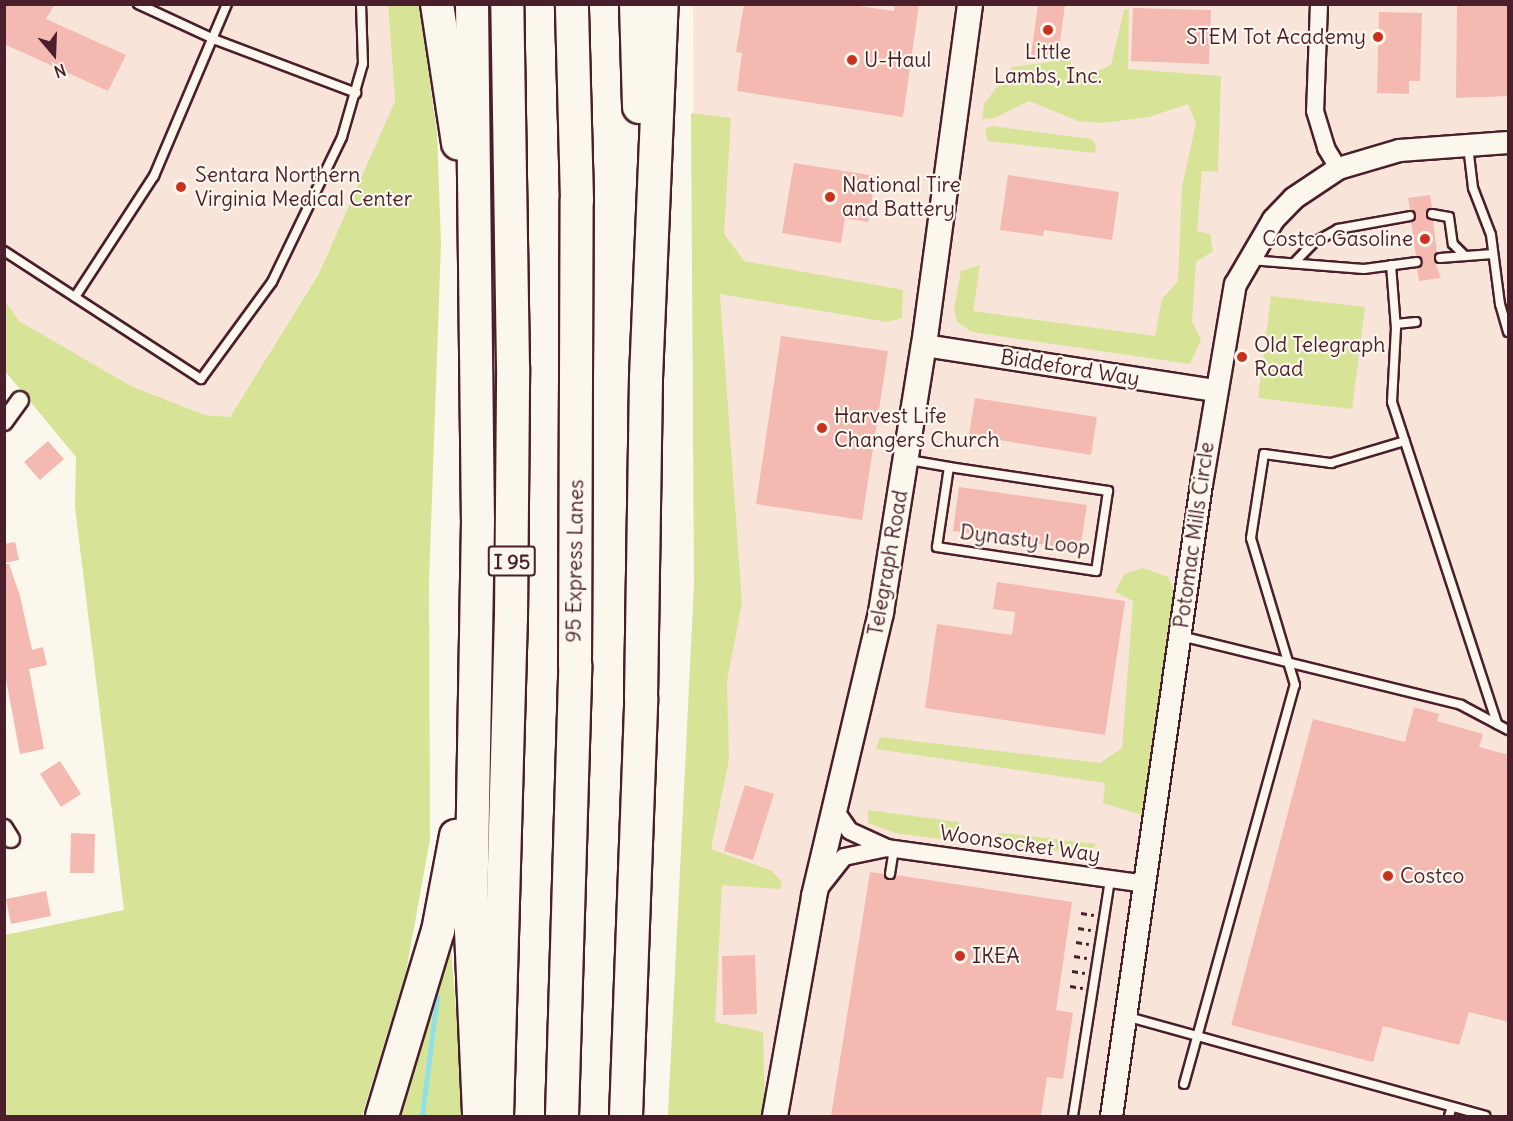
<!DOCTYPE html>
<html>
<head>
<meta charset="utf-8">
<style>
	body { margin:0 }
	#map { position:relative; width:1513px; height:1121px; overflow:hidden; background:#fbf7ec; font-family:Delius,sans-serif }
	div>[style] { position:absolute }
	.built>* { inset:0; background:#f9e4da }
	.green>* { inset:0; background:#d7e497 }
	.stream>* { height:4.5px; margin:-2.25px; padding:0 2.25px; transform-origin:2.25px; border-radius:2.25px; background:#8fe0e7 }
	.building>* { inset:0; background:#f4b9b0 }
	.path>* { height:3px; margin-top:-1.5px; transform-origin:0; background:repeating-linear-gradient(90deg,#4a1f2b 0 6px,transparent 0 10.5px) }
	.roads { filter:drop-shadow(2px 0 #4a1f2b) drop-shadow(-2px 0 #4a1f2b) drop-shadow(0 2px #4a1f2b) drop-shadow(0 -2px #4a1f2b) }
	.service>* { height:8px; margin:-4px; padding:0 4px; transform-origin:4px; border-radius:4px; background:#fbf7ec }
	.minor>* { height:16px; margin:-8px; padding:0 8px; transform-origin:8px; border-radius:8px; background:#fbf7ec }
	.tertiary>* { height:21px; margin:-10.5px; padding:0 10.5px; transform-origin:10.5px; border-radius:10.5px; background:#fbf7ec }
	.secondary>* { height:24px; margin:-12px; padding:0 12px; transform-origin:12px; border-radius:12px; background:#fbf7ec }
	.motorway>* { height:32px; margin:-16px; padding:0 16px; transform-origin:16px; border-radius:16px; background:#fbf7ec }
	.dots>* { width:16px; height:16px; translate:-50% -50%; box-sizing:border-box; border:3px solid #fbf7ec; border-radius:50% }
	span { translate:-50% -50%; white-space:nowrap; text-align:center; line-height:1.15; -webkit-text-stroke:4.5px #fbf7ec; paint-order:stroke }
	.shield-label span { padding:2px 4px; background:#fbf7ec; border:2px solid; border-radius:4px; -webkit-text-stroke-width:0 }
	.shield-label { font-size:20px; color:#4a1f2b; font-weight:700 }
	.poi-label { font-size:21px; color:#4a1f2b }
	.right { translate:-100% -50%; text-align:right }
	.left { translate:0 -50%; text-align:left }
	.street-label { font-size:21px; color:#4a1f2b }
	.frame { position:absolute; inset:0; border:6px solid #4a1f2b; pointer-events:none }
	.north { position:absolute; left:24px; top:24px; width:60px; height:60px; -webkit-text-stroke:4px #fbf7ec; paint-order:stroke; rotate:161deg; font-size:16px; font-weight:700; line-height:24px; text-align:center; color:#4a1f2b }
	.north::after { content:''; display:block; margin:auto; width:21px; height:27px; background:#4a1f2b; clip-path:polygon(50% 0,100% 100%,50% 72%,0 100%) }
</style>
</head>
<body>
<div id="map">
	<div class="built">
		<div style="clip-path:polygon(5px 5px,388px 5px,395px 101px,319px 272px,230px 417px,205px 415px,131px 386px,18px 321px,5px 299px)"></div>
		<div style="clip-path:polygon(693px 5px,1508px 5px,1508px 1116px,668px 1116px,694px 586px)"></div>
	</div>
	<div class="green">
		<div style="clip-path:polygon(388px 5px,419px 5px,437px 133px,441px 243px,429px 582px,430px 839px,406px 972px,362px 1116px,5px 1116px,5px 935px,124px 910px,75px 507px,76px 457px,5px 371px,4px 299px,19px 321px,131px 386px,205px 415px,230px 417px,319px 273px,395px 101px)"></div>
		<div style="clip-path:polygon(1129px 9px,1128px 69px,1221px 76px,1218px 172px,1202px 171px,1197px 231px,1210px 234px,1213px 251px,1196px 262px,1192px 321px,1201px 340px,1190px 364px,972px 332px,957px 322px,954px 308px,961px 271px,980px 265px,973px 311px,1155px 336px,1162px 299px,1178px 281px,1182px 187px,1196px 123px,1188px 104px,1149px 117px,1101px 123px,1078px 121px,1029px 101px,995px 118px,982px 119px,984px 104px,1012px 67px,1071px 59px,1071px 68px,1093px 73px,1111px 65px,1124px 10px)"></div>
		<div style="clip-path:polygon(691px 113px,731px 118px,724px 234px,744px 261px,903px 290px,902px 318px,887px 322px,720px 294px,742px 603px,727px 681px,729px 759px,711px 849px,772px 871px,782px 882px,780px 889px,722px 885px,715px 1022px,763px 1032px,765px 1116px,668px 1116px,694px 586px)"></div>
		<div style="clip-path:polygon(992px 126px,1091px 139px,1096px 144px,1095px 153px,988px 141px,985px 129px)"></div>
		<div style="clip-path:polygon(1271px 296px,1365px 307px,1352px 409px,1258px 398px)"></div>
		<div style="clip-path:polygon(1143px 568px,1168px 577px,1175px 593px,1142px 815px,1103px 803px,1105px 783px,876px 749px,880px 737px,1100px 763px,1122px 748px,1133px 601px,1115px 592px,1124px 574px)"></div>
		<div style="clip-path:polygon(868px 810px,959px 822px,957px 841px,895px 833px,868px 823px)"></div>
		<div style="clip-path:polygon(999px 833px,1012px 834px,1097px 844px,1086px 854px,1004px 844px,996px 838px)"></div>
		<div style="clip-path:polygon(449px 926px,465px 1116px,391px 1116px)"></div>
	</div>
	<div class="stream">
		<div style="left:422px;top:1116px;width:120px;rotate:-82.8deg"></div>
	</div>
	<div class="building">
		<div style="clip-path:polygon(4px 4px,55px 4px,46px 19px,126px 55px,108px 91px,4px 44px)"></div>
		<div style="clip-path:polygon(744px 4px,845px 4px,894px 11px,895px 4px,919px 4px,903px 117px,737px 91px,742px 53px,736px 52px)"></div>
		<div style="clip-path:polygon(1038px 4px,1065px 4px,1058px 58px,1031px 55px)"></div>
		<div style="clip-path:polygon(1457px 4px,1509px 4px,1509px 96px,1456px 98px)"></div>
		<div style="clip-path:polygon(1133px 8px,1211px 10px,1209px 64px,1131px 61px)"></div>
		<div style="clip-path:polygon(1379px 12px,1422px 13px,1420px 81px,1409px 81px,1409px 94px,1377px 93px)"></div>
		<div style="clip-path:polygon(794px 163px,876px 176px,868px 222px,845px 218px,841px 243px,782px 233px)"></div>
		<div style="clip-path:polygon(1008px 175px,1119px 192px,1112px 240px,1044px 230px,1043px 236px,1000px 230px)"></div>
		<div style="clip-path:polygon(1430px 195px,1432px 208px,1426px 216px,1433px 221px,1437px 252px,1434px 259px,1441px 278px,1419px 281px,1417px 268px,1423px 262px,1416px 256px,1411px 222px,1416px 215px,1410px 210px,1408px 198px)"></div>
		<div style="clip-path:polygon(781px 336px,888px 351px,862px 520px,756px 504px)"></div>
		<div style="clip-path:polygon(975px 398px,1097px 417px,1091px 455px,969px 435px)"></div>
		<div style="clip-path:polygon(48px 441px,64px 459px,40px 480px,24px 462px)"></div>
		<div style="clip-path:polygon(959px 487px,1087px 505px,1080px 550px,953px 531px)"></div>
		<div style="clip-path:polygon(15px 542px,19px 560px,4px 563px,4px 544px)"></div>
		<div style="clip-path:polygon(4px 564px,9px 564px,20px 596px,32px 650px,43px 647px,47px 665px,29px 669px,44px 749px,20px 754px,4px 669px)"></div>
		<div style="clip-path:polygon(997px 582px,1125px 601px,1105px 735px,925px 708px,937px 624px,1012px 635px,1015px 612px,993px 609px)"></div>
		<div style="clip-path:polygon(1414px 707px,1439px 714px,1437px 721px,1483px 734px,1479px 747px,1509px 755px,1509px 1022px,1469px 1012px,1459px 1045px,1383px 1026px,1373px 1062px,1231px 1025px,1313px 719px,1405px 742px)"></div>
		<div style="clip-path:polygon(60px 761px,81px 794px,61px 807px,40px 774px)"></div>
		<div style="clip-path:polygon(745px 785px,774px 794px,753px 860px,724px 851px)"></div>
		<div style="clip-path:polygon(71px 833px,95px 834px,94px 873px,70px 873px)"></div>
		<div style="clip-path:polygon(870px 872px,884px 874px,890px 880px,896px 875px,1072px 902px,1056px 1010px,1073px 1013px,1063px 1079px,1047px 1077px,1041px 1116px,831px 1116px)"></div>
		<div style="clip-path:polygon(46px 891px,51px 916px,11px 924px,6px 899px)"></div>
		<div style="clip-path:polygon(755px 955px,757px 1014px,723px 1015px,722px 956px)"></div>
	</div>
	<div class="path">
		<div style="left:1081px;top:913px;width:13px;rotate:9deg"></div>
		<div style="left:1078px;top:928px;width:13px;rotate:9deg"></div>
		<div style="left:1076px;top:942px;width:13px;rotate:9deg"></div>
		<div style="left:1074px;top:956px;width:13px;rotate:9deg"></div>
		<div style="left:1072px;top:971px;width:13px;rotate:9deg"></div>
		<div style="left:1070px;top:986px;width:13px;rotate:9deg"></div>
	</div>
	<div class="roads">
		<div class="service">
			<div style="left:138px;top:4px;width:86px;rotate:24.8deg"></div>
			<div style="left:216px;top:40px;width:150px;rotate:20.7deg"></div>
			<div style="left:1468px;top:146px;width:42px;rotate:83.2deg"></div>
			<div style="left:1473px;top:188px;width:50px;rotate:69deg"></div>
			<div style="left:1491px;top:235px;width:70px;rotate:82.6deg"></div>
			<div style="left:1500px;top:304px;width:29px;rotate:74deg"></div>
			<div style="left:1432px;top:214px;width:17px;rotate:10deg"></div>
			<div style="left:1449px;top:217px;width:27px;rotate:82deg"></div>
			<div style="left:1453px;top:244px;width:17px;rotate:45deg"></div>
			<div style="left:4px;top:251px;width:235px;rotate:33deg"></div>
			<div style="left:201px;top:379px;width:120px;rotate:-53.8deg"></div>
			<div style="left:272px;top:282px;width:161px;rotate:-64.2deg"></div>
			<div style="left:342px;top:137px;width:76px;rotate:-74deg"></div>
			<div style="left:363px;top:64px;width:60px;rotate:-91.9deg"></div>
			<div style="left:1440px;top:258px;width:53px;rotate:-4.3deg"></div>
			<div style="left:1250px;top:260px;width:114px;rotate:4.5deg"></div>
			<div style="left:1364px;top:269px;width:53px;rotate:-7.5deg"></div>
			<div style="left:1294px;top:263px;width:28px;rotate:-46deg"></div>
			<div style="left:1313px;top:243px;width:29px;rotate:-29deg"></div>
			<div style="left:1338px;top:229px;width:73px;rotate:-10.2deg"></div>
			<div style="left:1391px;top:265px;width:63px;rotate:85.5deg"></div>
			<div style="left:1396px;top:328px;width:74px;rotate:93.1deg"></div>
			<div style="left:1392px;top:402px;width:339px;rotate:71.9deg"></div>
			<div style="left:75px;top:297px;width:145px;rotate:-56.9deg"></div>
			<div style="left:154px;top:176px;width:187px;rotate:-67deg"></div>
			<div style="left:1396px;top:324px;width:20px;rotate:-6deg"></div>
			<div style="left:909px;top:460px;width:41px;rotate:9.9deg"></div>
			<div style="left:949px;top:467px;width:161px;rotate:8.6deg"></div>
			<div style="left:1108px;top:491px;width:81px;rotate:98.5deg"></div>
			<div style="left:1096px;top:571px;width:161px;rotate:-171.4deg"></div>
			<div style="left:937px;top:547px;width:81px;rotate:-81.5deg"></div>
			<div style="left:1181px;top:636px;width:288px;rotate:13.8deg"></div>
			<div style="left:1461px;top:705px;width:53px;rotate:28deg"></div>
			<div style="left:890px;top:874px;width:25px;rotate:-81deg"></div>
			<div style="left:1125px;top:1016px;width:374px;rotate:15.5deg"></div>
			<div style="left:1184px;top:1084px;width:414px;rotate:-74.5deg"></div>
			<div style="left:1295px;top:685px;width:153px;rotate:-106.7deg"></div>
			<div style="left:1251px;top:538px;width:85px;rotate:-81.2deg"></div>
			<div style="left:1264px;top:454px;width:68px;rotate:7.7deg"></div>
			<div style="left:1331px;top:463px;width:77px;rotate:-16.6deg"></div>
			<div style="left:1073px;top:1116px;width:240px;rotate:-81.1deg"></div>
			<div style="left:1449px;top:1116px;width:9px;rotate:-72deg"></div>
		</div>
		<div class="minor">
			<div style="left:1319px;top:4px;width:107px;rotate:92.1deg"></div>
			<div style="left:1315px;top:111px;width:39px;rotate:73deg"></div>
			<div style="left:1326px;top:148px;width:23px;rotate:59deg"></div>
			<div style="left:4px;top:422px;width:27px;rotate:-54deg"></div>
			<div style="left:833px;top:807px;width:29px;rotate:55deg"></div>
			<div style="left:850px;top:831px;width:41px;rotate:24.7deg"></div>
			<div style="left:4px;top:828px;width:13px;rotate:58deg"></div>
			<div style="left:818px;top:890px;width:42px;rotate:-51.8deg"></div>
			<div style="left:844px;top:857px;width:44px;rotate:-11.8deg"></div>
			<div style="left:887px;top:848px;width:261px;rotate:7.9deg"></div>
		</div>
		<div class="tertiary">
			<div style="left:924px;top:345px;width:294px;rotate:8.8deg"></div>
			<div style="left:1111px;top:1116px;width:638px;rotate:-81.9deg"></div>
			<div style="left:1201px;top:484px;width:203px;rotate:-80.4deg"></div>
			<div style="left:1235px;top:284px;width:75px;rotate:-59.7deg"></div>
			<div style="left:1273px;top:219px;width:29px;rotate:-46deg"></div>
			<div style="left:1293px;top:198px;width:54px;rotate:-33.7deg"></div>
			<div style="left:1338px;top:168px;width:64px;rotate:-16.4deg"></div>
			<div style="left:1399px;top:150px;width:109px;rotate:-4.2deg"></div>
		</div>
		<div class="secondary">
			<div style="left:775px;top:1116px;width:223px;rotate:-79.9deg"></div>
			<div style="left:814px;top:896px;width:292px;rotate:-76.7deg"></div>
			<div style="left:881px;top:612px;width:270px;rotate:-80.9deg"></div>
			<div style="left:924px;top:345px;width:344px;rotate:-82.3deg"></div>
		</div>
		<div class="motorway">
			<div style="left:437px;top:4px;width:141px;rotate:81.4deg"></div>
			<div style="left:472px;top:4px;width:517px;rotate:89.34deg"></div>
			<div style="left:478px;top:521px;width:409px;rotate:91deg"></div>
			<div style="left:471px;top:930px;width:186px;rotate:87.5deg"></div>
			<div style="left:636px;top:4px;width:103px;rotate:88.3deg"></div>
			<div style="left:382px;top:1116px;width:193px;rotate:-73.2deg"></div>
			<div style="left:438px;top:931px;width:97px;rotate:-79.3deg"></div>
			<div style="left:497px;top:1116px;width:498px;rotate:-88.4deg"></div>
			<div style="left:511px;top:618px;width:251px;rotate:-89.5deg"></div>
			<div style="left:513px;top:367px;width:363px;rotate:-90.9deg"></div>
			<div style="left:562px;top:1116px;width:451px;rotate:-88.3deg"></div>
			<div style="left:575px;top:665px;width:465px;rotate:-89.8deg"></div>
			<div style="left:577px;top:200px;width:196px;rotate:-91.5deg"></div>
			<div style="left:626px;top:1116px;width:418px;rotate:-87.9deg"></div>
			<div style="left:641px;top:698px;width:320px;rotate:-89.1deg"></div>
			<div style="left:646px;top:378px;width:374px;rotate:-87.6deg"></div>
		</div>
	</div>
	<div class="dots">
		<div style="left:1048px;top:30px;background:#c8321e"></div>
		<div style="left:1378px;top:37px;background:#c8321e"></div>
		<div style="left:852px;top:60px;background:#c8321e"></div>
		<div style="left:181px;top:187px;background:#c8321e"></div>
		<div style="left:830px;top:197px;background:#c8321e"></div>
		<div style="left:1425px;top:239px;background:#c8321e"></div>
		<div style="left:1242px;top:357px;background:#c8321e"></div>
		<div style="left:822px;top:428px;background:#c8321e"></div>
		<div style="left:1388px;top:876px;background:#c8321e"></div>
		<div style="left:960px;top:956px;background:#c8321e"></div>
	</div>
	<div class="shield-label">
		<span style="left:512px;top:561px">I 95</span>
	</div>
	<div class="poi-label">
		<span class="right" style="left:1366px;top:37px">STEM Tot Academy</span>
		<span style="left:1048px;top:64px">Little<br>Lambs, Inc.</span>
		<span class="left" style="left:864px;top:60px">U-Haul</span>
		<span class="left" style="left:195px;top:187px">Sentara Northern<br>Virginia Medical Center</span>
		<span class="left" style="left:842px;top:197px">National Tire<br>and Battery</span>
		<span class="right" style="left:1413px;top:239px">Costco Gasoline</span>
		<span class="left" style="left:1254px;top:357px">Old Telegraph<br>Road</span>
		<span class="left" style="left:834px;top:428px">Harvest Life<br>Changers Church</span>
		<span class="left" style="left:1400px;top:876px">Costco</span>
		<span class="left" style="left:972px;top:956px">IKEA</span>
	</div>
	<div class="street-label">
		<span style="left:1070px;top:368px;rotate:9deg">Biddeford Way</span>
		<span style="left:1194px;top:535px;rotate:-82deg">Potomac Mills Circle</span>
		<span style="left:1025px;top:540px;rotate:7deg">Dynasty Loop</span>
		<span style="left:575px;top:561px;rotate:-89deg">95 Express Lanes</span>
		<span style="left:888px;top:563px;rotate:-80deg">Telegraph Road</span>
		<span style="left:1020px;top:844px;rotate:8deg">Woonsocket Way</span>
	</div>
	<div class="frame"></div>
	<div class="north">N</div>
</div>
</body>
</html>
